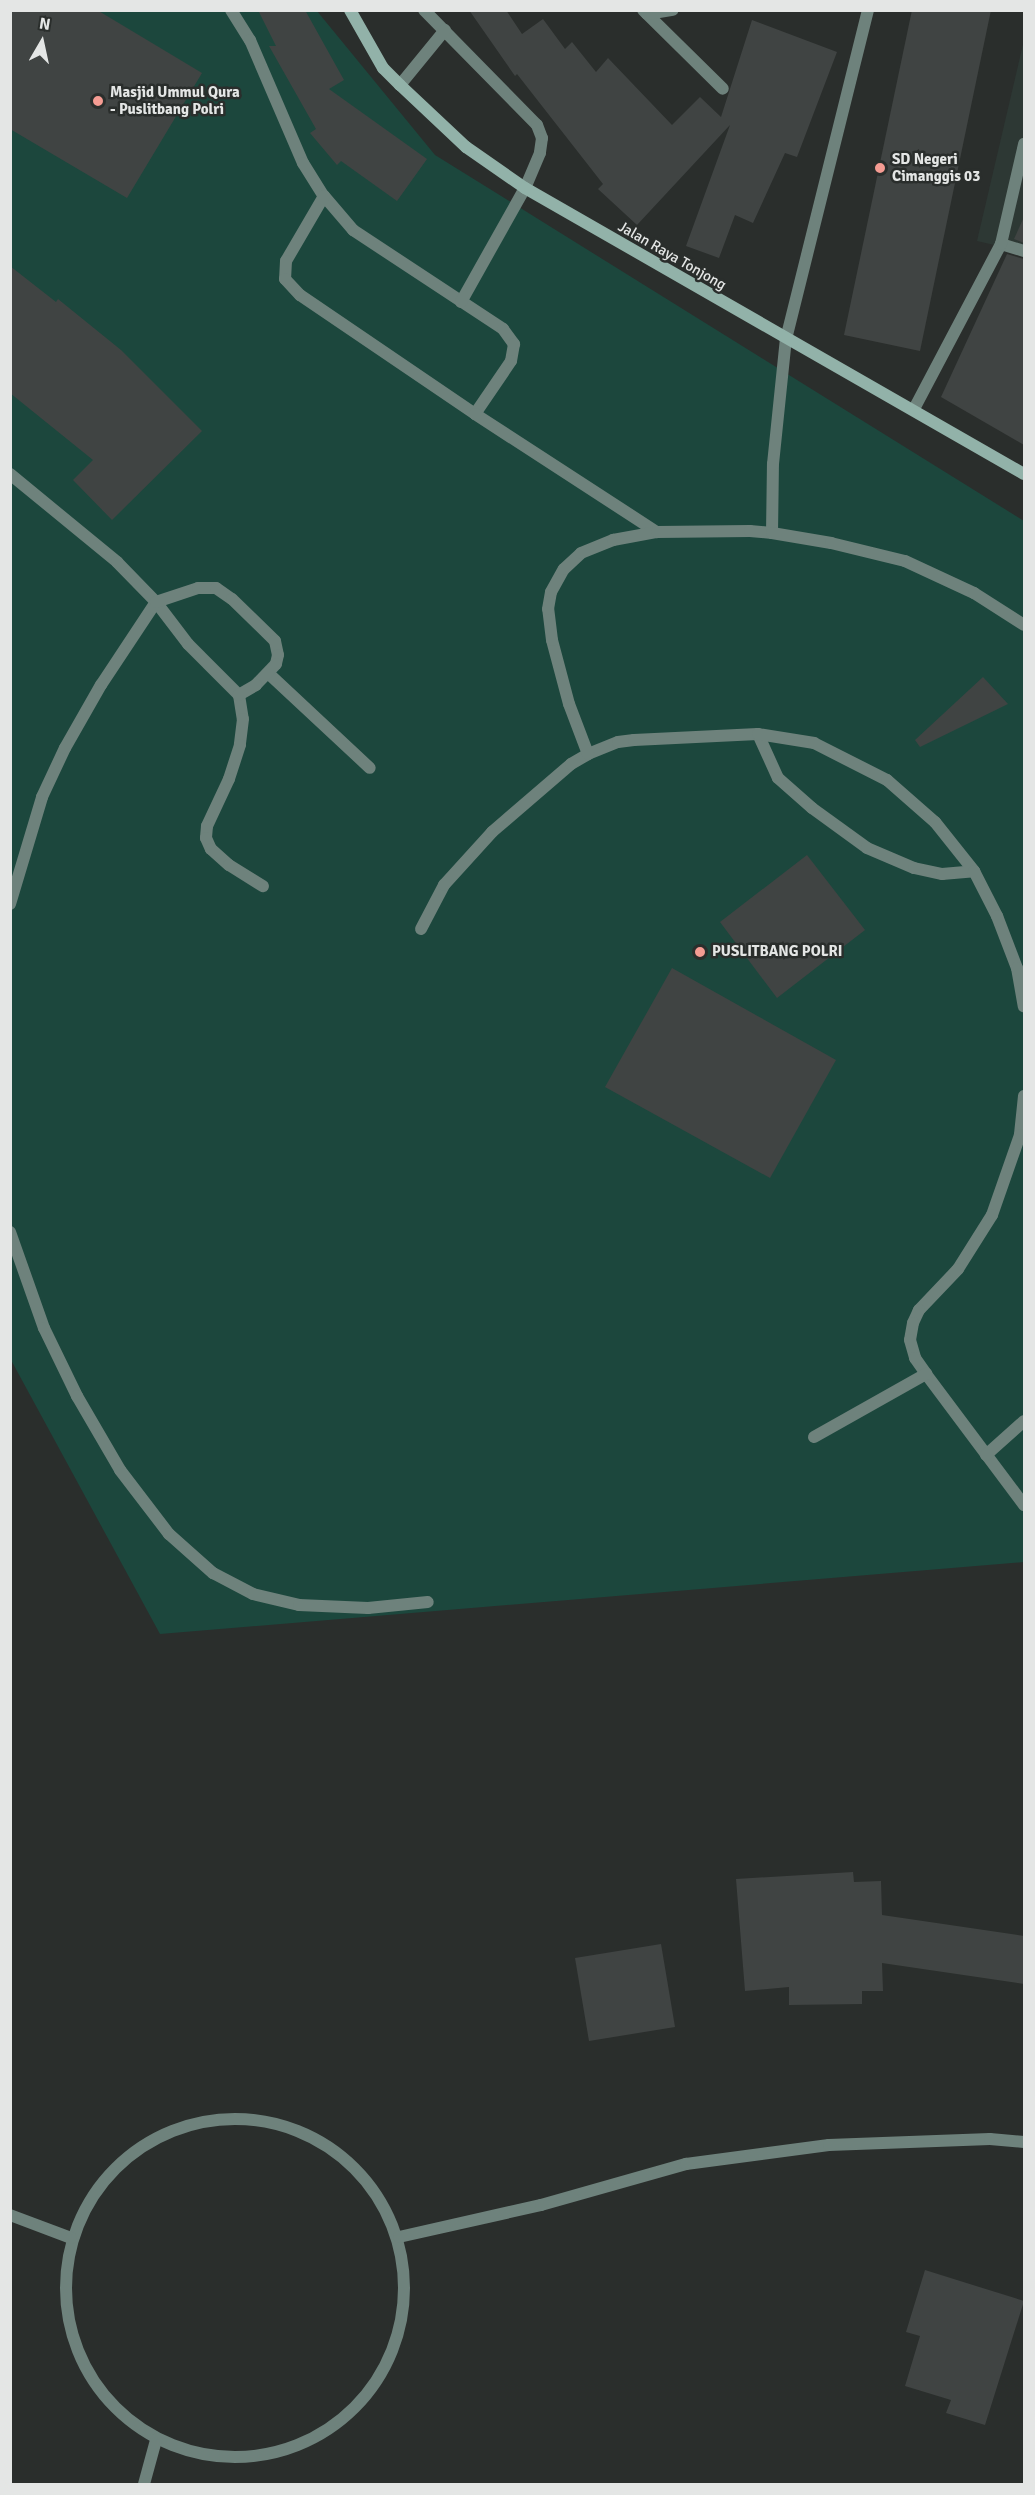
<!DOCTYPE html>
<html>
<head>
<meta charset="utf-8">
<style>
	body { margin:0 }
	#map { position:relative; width:1035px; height:2495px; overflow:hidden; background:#2a2e2c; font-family:Signika,sans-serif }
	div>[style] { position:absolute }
	.built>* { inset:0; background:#2d3834 }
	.green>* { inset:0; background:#1c473d }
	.building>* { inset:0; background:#404443 }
	.service>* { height:12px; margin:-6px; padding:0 6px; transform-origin:6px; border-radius:6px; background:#6e827c }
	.minor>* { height:12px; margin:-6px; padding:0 6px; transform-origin:6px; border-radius:6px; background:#6e827c }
	.minor>.ring { margin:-6px; padding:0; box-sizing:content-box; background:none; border:12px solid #6e827c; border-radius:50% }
	.secondary>* { height:12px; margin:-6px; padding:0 6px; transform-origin:6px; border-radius:6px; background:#92b2a9 }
	.dots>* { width:16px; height:16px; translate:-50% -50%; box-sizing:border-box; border:3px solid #2a2e2c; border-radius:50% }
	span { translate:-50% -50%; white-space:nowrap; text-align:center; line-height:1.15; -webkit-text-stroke:5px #2a2e2c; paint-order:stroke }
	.poi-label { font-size:15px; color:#e4e6e5; font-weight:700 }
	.left { translate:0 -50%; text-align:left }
	.street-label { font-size:15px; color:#e4e6e5 }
	.frame { position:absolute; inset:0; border:12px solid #e4e6e5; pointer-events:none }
	.north { position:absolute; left:12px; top:12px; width:60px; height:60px; -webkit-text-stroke:4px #2a2e2c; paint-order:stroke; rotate:9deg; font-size:16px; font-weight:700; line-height:24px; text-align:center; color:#e4e6e5 }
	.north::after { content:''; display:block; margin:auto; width:21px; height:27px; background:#e4e6e5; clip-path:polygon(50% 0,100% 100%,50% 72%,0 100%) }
</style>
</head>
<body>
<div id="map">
	<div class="built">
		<div style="clip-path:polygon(1024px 40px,1024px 252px,977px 241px)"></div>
	</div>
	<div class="green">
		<div style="clip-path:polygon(10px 11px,317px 11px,435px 155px,1024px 521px,1024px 1562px,160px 1634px,11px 1360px)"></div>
	</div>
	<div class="building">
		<div style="clip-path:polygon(10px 10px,97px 10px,202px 73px,127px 198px,10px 129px)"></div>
		<div style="clip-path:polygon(258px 10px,305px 10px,344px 80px,329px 89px,427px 159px,397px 201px,341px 161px,337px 165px,310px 133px,316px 129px,269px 46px,276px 46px)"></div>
		<div style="clip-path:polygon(469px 10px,506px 10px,522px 34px,543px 19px,565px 49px,572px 42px,596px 72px,608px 58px,672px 125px,700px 97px,721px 117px,752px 20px,837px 52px,797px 157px,785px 153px,753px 223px,735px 215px,719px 258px,686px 246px,730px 125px,637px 225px,598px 189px,603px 184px,517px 74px,515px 76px)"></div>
		<div style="clip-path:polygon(912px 10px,991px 10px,920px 351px,844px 335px)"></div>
		<div style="clip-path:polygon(1024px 217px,1024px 243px,1014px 239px)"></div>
		<div style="clip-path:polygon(1007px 254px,1024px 259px,1024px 445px,941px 397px)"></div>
		<div style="clip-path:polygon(10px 266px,56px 302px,58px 299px,121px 350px,202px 431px,112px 520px,73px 480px,93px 460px,10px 393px)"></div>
		<div style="clip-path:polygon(983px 677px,1008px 704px,920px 747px,915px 740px)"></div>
		<div style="clip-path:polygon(807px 855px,865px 930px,777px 998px,720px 922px)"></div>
		<div style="clip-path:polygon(672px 968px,836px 1060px,770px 1178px,605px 1087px)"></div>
		<div style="clip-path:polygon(853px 1872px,854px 1882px,881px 1881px,882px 1915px,1024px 1936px,1024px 1984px,882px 1963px,883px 1991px,862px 1991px,862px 2004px,789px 2005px,789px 1987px,745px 1991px,736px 1879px)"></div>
		<div style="clip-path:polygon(661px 1944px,675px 2027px,589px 2041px,575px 1958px)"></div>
		<div style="clip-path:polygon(925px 2270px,1024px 2301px,985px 2425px,946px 2413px,951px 2400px,905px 2386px,920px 2336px,906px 2332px)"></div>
	</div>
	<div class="service">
		<div style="left:231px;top:10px;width:36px;rotate:58deg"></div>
		<div style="left:250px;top:40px;width:134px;rotate:66.7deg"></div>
		<div style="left:303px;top:163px;width:39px;rotate:58deg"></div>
		<div style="left:324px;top:196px;width:45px;rotate:49.5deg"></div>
		<div style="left:353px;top:230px;width:180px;rotate:33.4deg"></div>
		<div style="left:503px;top:329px;width:19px;rotate:54deg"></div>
		<div style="left:514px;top:344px;width:17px;rotate:100deg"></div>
		<div style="left:511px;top:361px;width:64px;rotate:124.2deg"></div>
		<div style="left:324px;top:196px;width:75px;rotate:120.3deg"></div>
		<div style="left:286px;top:261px;width:18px;rotate:93deg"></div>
		<div style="left:285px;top:279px;width:22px;rotate:47deg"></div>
		<div style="left:300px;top:295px;width:212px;rotate:34.2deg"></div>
		<div style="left:475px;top:414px;width:217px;rotate:33deg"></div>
		<div style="left:1001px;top:244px;width:24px;rotate:17deg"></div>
		<div style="left:461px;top:302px;width:131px;rotate:-60.7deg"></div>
		<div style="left:914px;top:409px;width:187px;rotate:-62.2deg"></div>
		<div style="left:1001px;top:244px;width:103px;rotate:-77deg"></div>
		<div style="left:10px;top:474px;width:139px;rotate:39.4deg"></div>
		<div style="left:117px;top:562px;width:56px;rotate:45.7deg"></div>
		<div style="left:156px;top:602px;width:53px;rotate:52.7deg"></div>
		<div style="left:188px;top:644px;width:72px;rotate:45deg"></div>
		<div style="left:239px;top:695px;width:24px;rotate:81deg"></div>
		<div style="left:243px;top:719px;width:26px;rotate:97deg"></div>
		<div style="left:240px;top:745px;width:36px;rotate:108deg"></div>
		<div style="left:229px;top:779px;width:52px;rotate:115.1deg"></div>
		<div style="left:207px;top:826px;width:12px;rotate:95deg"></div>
		<div style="left:206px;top:838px;width:12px;rotate:66deg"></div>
		<div style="left:211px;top:849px;width:24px;rotate:42deg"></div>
		<div style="left:229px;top:865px;width:40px;rotate:32deg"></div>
		<div style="left:772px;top:533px;width:69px;rotate:-89.2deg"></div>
		<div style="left:773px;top:464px;width:126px;rotate:-84.1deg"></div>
		<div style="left:786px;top:339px;width:339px;rotate:-76deg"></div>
		<div style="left:268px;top:673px;width:139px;rotate:43deg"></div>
		<div style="left:758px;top:734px;width:48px;rotate:65.6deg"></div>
		<div style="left:778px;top:778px;width:45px;rotate:41.4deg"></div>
		<div style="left:812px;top:808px;width:68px;rotate:36deg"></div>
		<div style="left:867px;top:848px;width:51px;rotate:23.1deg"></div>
		<div style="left:914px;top:868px;width:29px;rotate:12deg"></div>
		<div style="left:942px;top:874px;width:32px;rotate:-5deg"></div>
		<div style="left:588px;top:754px;width:32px;rotate:-22deg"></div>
		<div style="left:618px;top:742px;width:16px;rotate:-7deg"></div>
		<div style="left:634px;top:740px;width:124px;rotate:-2.8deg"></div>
		<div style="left:758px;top:734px;width:57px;rotate:9.1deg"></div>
		<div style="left:814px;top:743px;width:82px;rotate:26.9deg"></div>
		<div style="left:887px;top:780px;width:64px;rotate:41.2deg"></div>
		<div style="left:935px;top:822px;width:63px;rotate:51.5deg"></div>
		<div style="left:974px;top:871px;width:51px;rotate:62.9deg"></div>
		<div style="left:997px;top:916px;width:56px;rotate:69deg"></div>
		<div style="left:1017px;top:968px;width:39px;rotate:80deg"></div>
		<div style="left:10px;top:904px;width:112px;rotate:-73.3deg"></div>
		<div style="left:42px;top:797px;width:54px;rotate:-64.9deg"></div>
		<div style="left:65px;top:748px;width:73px;rotate:-60.3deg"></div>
		<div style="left:101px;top:685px;width:100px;rotate:-56.5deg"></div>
		<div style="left:156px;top:602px;width:44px;rotate:-18.4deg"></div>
		<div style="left:198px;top:588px;width:18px"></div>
		<div style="left:216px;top:588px;width:19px;rotate:35deg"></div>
		<div style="left:232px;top:599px;width:60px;rotate:44.3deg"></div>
		<div style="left:275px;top:641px;width:14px;rotate:78deg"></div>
		<div style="left:278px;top:655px;width:9px;rotate:103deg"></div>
		<div style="left:276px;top:664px;width:29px;rotate:134deg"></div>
		<div style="left:256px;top:685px;width:20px;rotate:150deg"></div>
		<div style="left:421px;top:929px;width:50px;rotate:-62.4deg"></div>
		<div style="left:444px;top:885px;width:72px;rotate:-47.8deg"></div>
		<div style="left:492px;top:832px;width:104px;rotate:-40.7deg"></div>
		<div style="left:571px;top:764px;width:20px;rotate:-30deg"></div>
		<div style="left:588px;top:754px;width:53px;rotate:-110.8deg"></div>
		<div style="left:569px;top:704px;width:66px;rotate:-104.9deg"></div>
		<div style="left:552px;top:640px;width:31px;rotate:-97deg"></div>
		<div style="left:548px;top:609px;width:17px;rotate:-80deg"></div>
		<div style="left:551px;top:592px;width:26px;rotate:-61deg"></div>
		<div style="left:564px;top:569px;width:23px;rotate:-43deg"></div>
		<div style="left:581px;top:553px;width:35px;rotate:-22deg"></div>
		<div style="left:613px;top:540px;width:45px;rotate:-10.3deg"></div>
		<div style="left:657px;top:532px;width:93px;rotate:-0.6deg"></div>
		<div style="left:750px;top:531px;width:22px;rotate:5deg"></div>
		<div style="left:772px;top:533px;width:60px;rotate:9.6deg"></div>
		<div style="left:831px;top:543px;width:76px;rotate:13.7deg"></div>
		<div style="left:905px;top:561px;width:76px;rotate:24.9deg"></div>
		<div style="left:974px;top:593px;width:59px;rotate:32.6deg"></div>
		<div style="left:1024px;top:1096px;width:39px;rotate:96deg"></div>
		<div style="left:1020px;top:1135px;width:85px;rotate:109.3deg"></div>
		<div style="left:992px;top:1215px;width:64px;rotate:122.2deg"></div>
		<div style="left:958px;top:1269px;width:57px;rotate:133.6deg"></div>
		<div style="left:919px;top:1310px;width:14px;rotate:115deg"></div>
		<div style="left:913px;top:1323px;width:17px;rotate:100deg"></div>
		<div style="left:910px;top:1340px;width:19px;rotate:74deg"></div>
		<div style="left:915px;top:1358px;width:19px;rotate:55deg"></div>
		<div style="left:926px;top:1374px;width:164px;rotate:53.2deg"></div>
		<div style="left:10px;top:1232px;width:102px;rotate:70.5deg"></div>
		<div style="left:44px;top:1328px;width:76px;rotate:64.1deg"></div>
		<div style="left:77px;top:1396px;width:86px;rotate:59.8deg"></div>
		<div style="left:120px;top:1470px;width:81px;rotate:52.6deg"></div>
		<div style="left:169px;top:1534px;width:59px;rotate:41.6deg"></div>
		<div style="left:213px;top:1573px;width:45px;rotate:27.7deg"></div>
		<div style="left:253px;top:1594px;width:47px;rotate:13.4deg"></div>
		<div style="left:299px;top:1605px;width:69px;rotate:2.5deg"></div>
		<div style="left:368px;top:1608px;width:60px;rotate:-5.7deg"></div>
		<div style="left:814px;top:1437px;width:129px;rotate:-29.4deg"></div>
		<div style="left:986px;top:1455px;width:51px;rotate:-41.8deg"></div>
	</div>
	<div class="minor">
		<div style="left:424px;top:10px;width:161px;rotate:45.5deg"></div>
		<div style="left:537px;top:125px;width:14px;rotate:69deg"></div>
		<div style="left:542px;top:138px;width:15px;rotate:98deg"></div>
		<div style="left:540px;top:153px;width:38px;rotate:113deg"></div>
		<div style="left:643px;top:10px;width:112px;rotate:44.6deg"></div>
		<div style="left:647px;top:14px;width:26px;rotate:-9deg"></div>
		<div style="left:400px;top:85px;width:71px;rotate:-50.7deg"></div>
		<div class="ring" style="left:66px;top:2119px;width:326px;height:326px"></div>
		<div style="left:10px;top:2215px;width:65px;rotate:20.7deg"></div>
		<div style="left:399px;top:2237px;width:146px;rotate:-12.7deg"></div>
		<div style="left:541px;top:2205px;width:151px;rotate:-15.8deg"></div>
		<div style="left:686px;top:2164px;width:144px;rotate:-7.6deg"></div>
		<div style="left:829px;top:2145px;width:161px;rotate:-2.1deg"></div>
		<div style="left:990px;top:2139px;width:34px;rotate:5deg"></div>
		<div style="left:144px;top:2484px;width:46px;rotate:-74.7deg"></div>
	</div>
	<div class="secondary">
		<div style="left:350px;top:10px;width:67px;rotate:60.4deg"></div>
		<div style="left:383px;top:68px;width:24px;rotate:45deg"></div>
		<div style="left:400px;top:85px;width:91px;rotate:43.2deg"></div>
		<div style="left:466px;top:147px;width:72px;rotate:34.8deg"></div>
		<div style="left:525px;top:188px;width:575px;rotate:29.82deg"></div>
	</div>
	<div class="dots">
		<div style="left:98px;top:101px;background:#f59c93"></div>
		<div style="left:880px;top:168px;background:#f59c93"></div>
		<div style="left:700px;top:952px;background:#f59c93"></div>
	</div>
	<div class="poi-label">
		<span class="left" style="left:110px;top:101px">Masjid Ummul Qura<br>- Puslitbang Polri</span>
		<span class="left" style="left:892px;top:168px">SD Negeri<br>Cimanggis 03</span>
		<span class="left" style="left:712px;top:952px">PUSLITBANG POLRI</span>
	</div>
	<div class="street-label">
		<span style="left:672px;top:256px;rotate:30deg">Jalan Raya Tonjong</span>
	</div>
	<div class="frame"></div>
	<div class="north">N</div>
</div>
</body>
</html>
